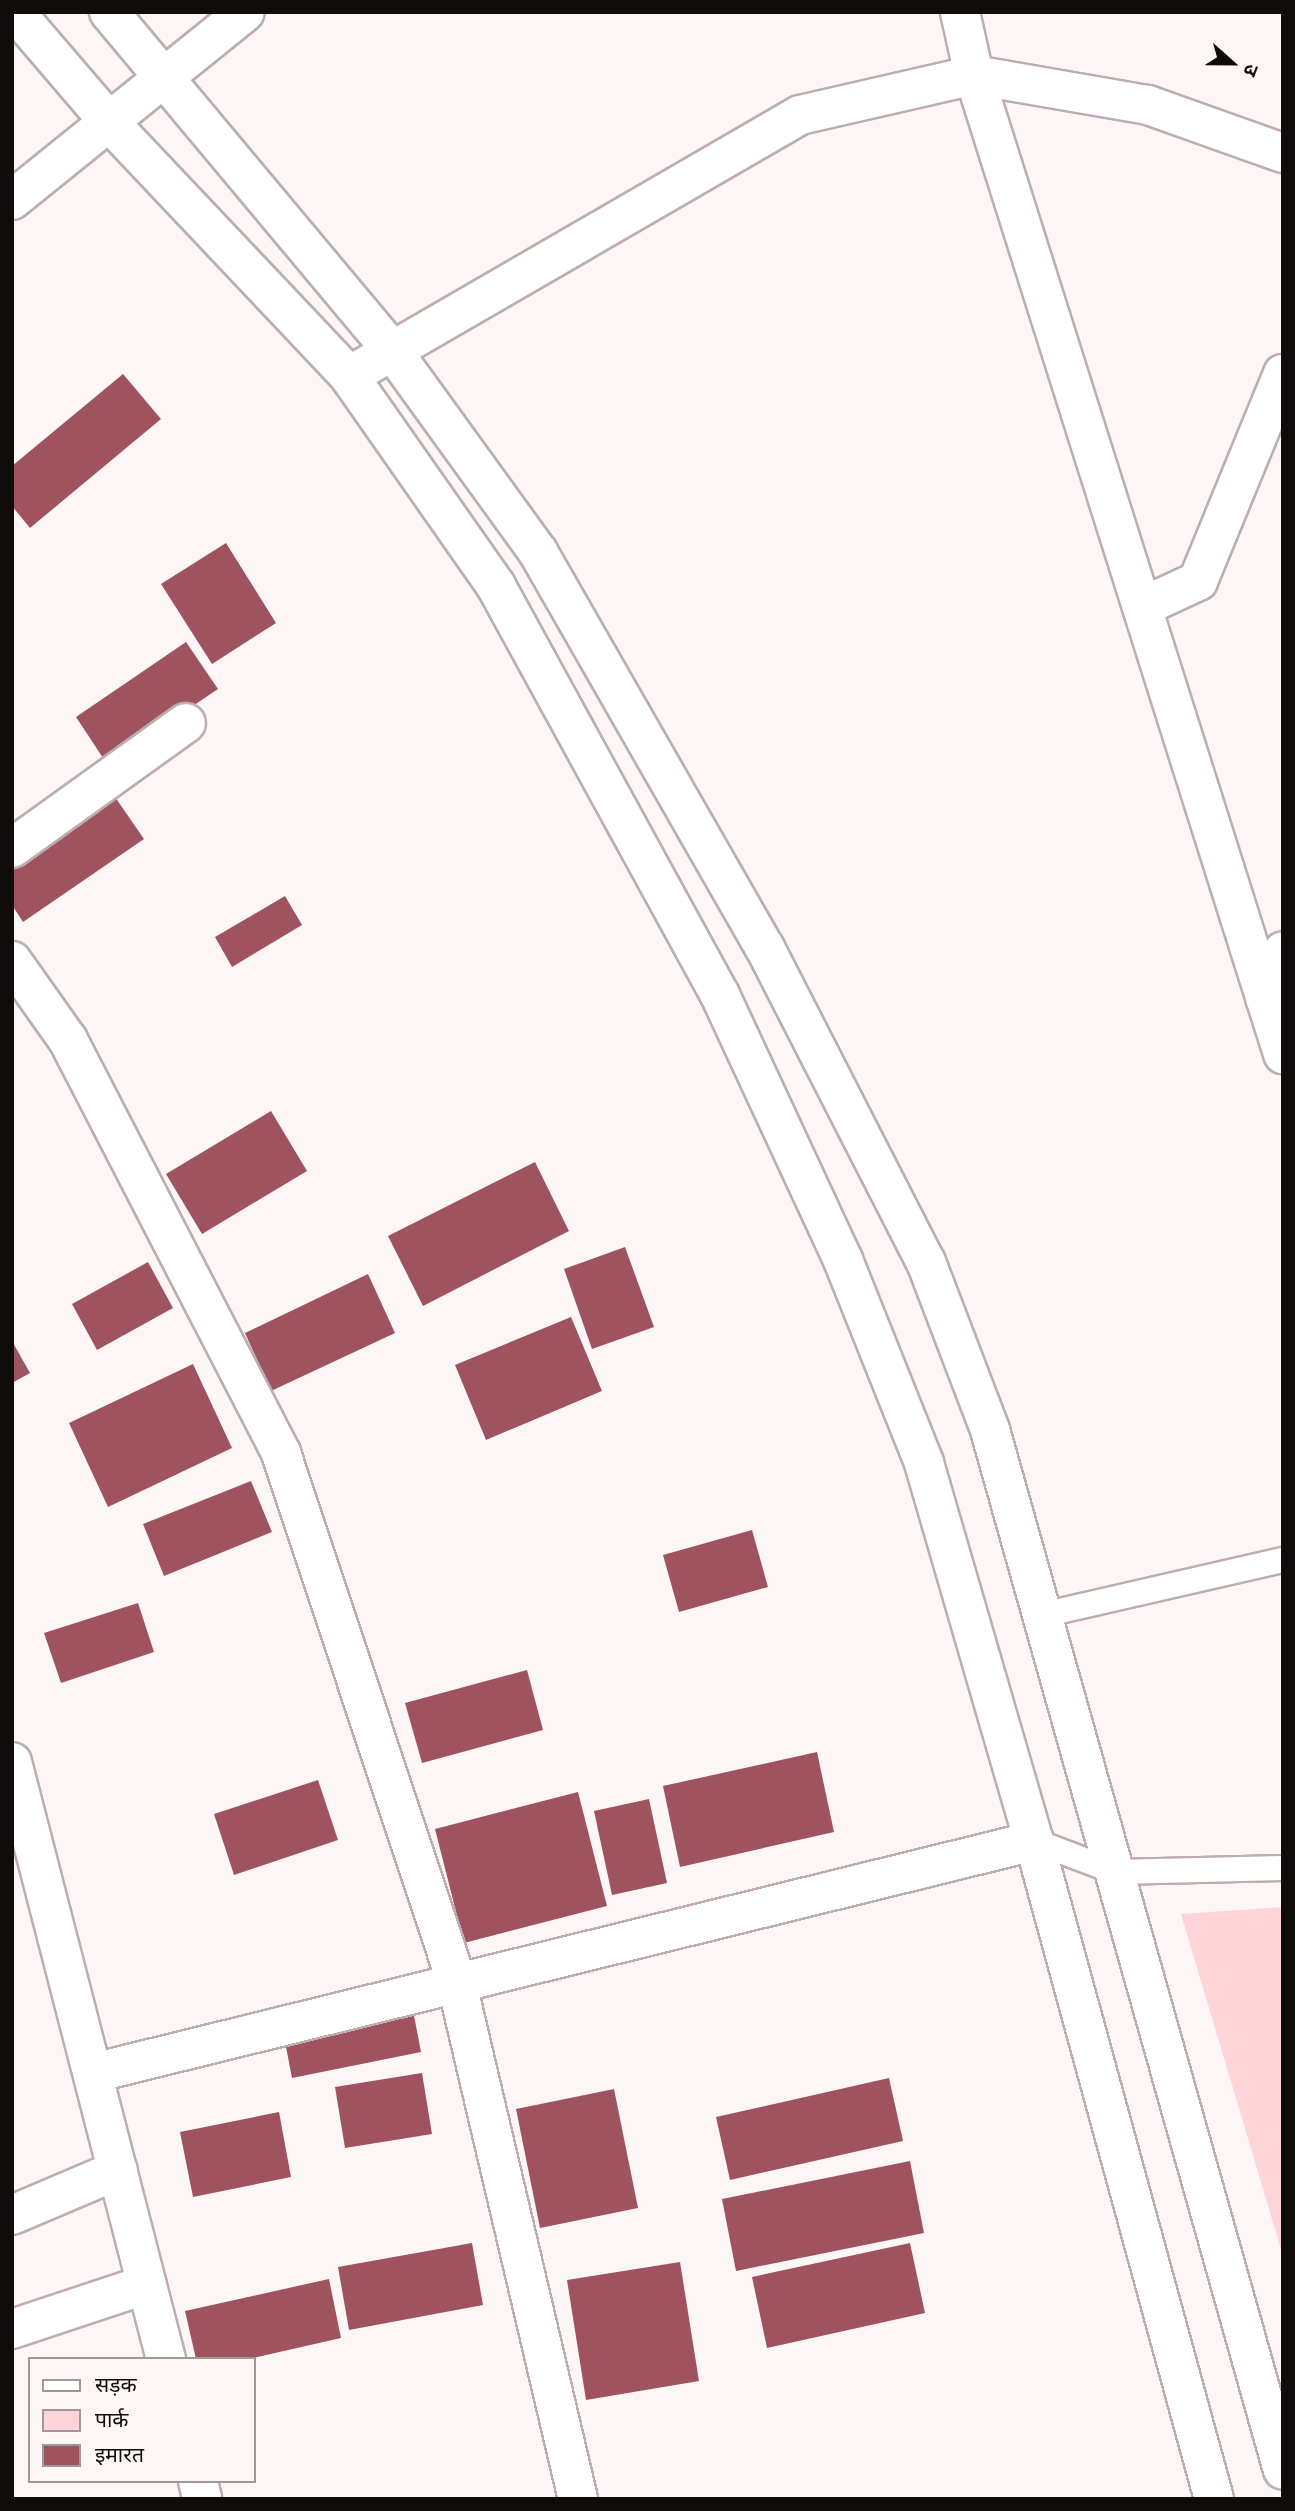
<!DOCTYPE html>
<html>
<head>
<meta charset="utf-8">
<style>
	body { margin:0 }
	#map { position:relative; width:1295px; height:2511px; overflow:hidden; background:#fdf6f7; font-family:Lato,"Noto Sans Devanagari",sans-serif }
	div>[style] { position:absolute }
	.green>* { inset:0; background:#fed4d8 }
	.building>* { inset:0; background:#9e535f }
	.roads { filter:drop-shadow(2px 0 #bdadaf) drop-shadow(-2px 0 #bdadaf) drop-shadow(0 2px #bdadaf) drop-shadow(0 -2px #bdadaf) }
	.lane>* { height:24px; margin:-12px; padding:0 12px; transform-origin:12px; border-radius:12px; background:#fff }
	.street>* { height:38px; margin:-19px; padding:0 19px; transform-origin:19px; border-radius:19px; background:#fff }
	.secondary>* { height:38px; margin:-19px; padding:0 19px; transform-origin:19px; border-radius:19px; background:#fff }
	span { translate:-50% -50%; white-space:nowrap; text-align:center; line-height:1.15; -webkit-text-stroke:5px #fdf6f7; paint-order:stroke }
	.frame { position:absolute; inset:0; border:14px solid #110c0c; pointer-events:none }
	.legend { position:absolute; left:28px; top:2357px; width:228px; height:126px; box-sizing:border-box; background:#fdf6f7; border:2px solid #9f9899; margin:0; padding:9px 12px; list-style:none; font-size:21px; color:#110c0c }
	.legend li { display:flex; align-items:center; gap:14px; height:35px }
	.legend b { width:35px; border:2px solid #9f9899 }
	.north { position:absolute; left:1197px; top:28px; width:70px; height:70px; -webkit-text-stroke:5px #fdf6f7; paint-order:stroke; rotate:111deg; font-size:19px; font-weight:700; line-height:28px; text-align:center; color:#110c0c }
	.north::after { content:''; display:block; margin:auto; width:24px; height:32px; background:#110c0c; clip-path:polygon(50% 0,100% 100%,50% 72%,0 100%) }
</style>
</head>
<body>
<div id="map">
	<div class="green">
		<div style="clip-path:polygon(1283px 1907px,1283px 2256px,1181px 1914px)"></div>
	</div>
	<div class="building">
		<div style="clip-path:polygon(123px 374px,161px 419px,30px 528px,12px 506px,12px 466px)"></div>
		<div style="clip-path:polygon(226px 543px,276px 623px,212px 664px,161px 584px)"></div>
		<div style="clip-path:polygon(186px 642px,218px 689px,107px 764px,76px 717px)"></div>
		<div style="clip-path:polygon(115px 797px,144px 839px,23px 922px,12px 905px,12px 867px)"></div>
		<div style="clip-path:polygon(285px 896px,302px 925px,232px 967px,215px 937px)"></div>
		<div style="clip-path:polygon(271px 1111px,307px 1171px,202px 1234px,166px 1174px)"></div>
		<div style="clip-path:polygon(535px 1162px,569px 1231px,423px 1306px,388px 1236px)"></div>
		<div style="clip-path:polygon(625px 1247px,654px 1327px,592px 1349px,564px 1269px)"></div>
		<div style="clip-path:polygon(148px 1262px,173px 1308px,97px 1350px,72px 1304px)"></div>
		<div style="clip-path:polygon(368px 1274px,395px 1333px,271px 1391px,245px 1333px)"></div>
		<div style="clip-path:polygon(571px 1317px,602px 1391px,486px 1440px,455px 1365px)"></div>
		<div style="clip-path:polygon(12px 1341px,30px 1373px,12px 1383px)"></div>
		<div style="clip-path:polygon(193px 1364px,232px 1448px,108px 1507px,69px 1423px)"></div>
		<div style="clip-path:polygon(251px 1481px,272px 1532px,164px 1576px,143px 1524px)"></div>
		<div style="clip-path:polygon(752px 1530px,768px 1587px,679px 1612px,663px 1555px)"></div>
		<div style="clip-path:polygon(138px 1603px,154px 1652px,61px 1683px,44px 1633px)"></div>
		<div style="clip-path:polygon(527px 1670px,543px 1730px,422px 1763px,405px 1703px)"></div>
		<div style="clip-path:polygon(817px 1752px,834px 1832px,680px 1867px,663px 1786px)"></div>
		<div style="clip-path:polygon(318px 1780px,338px 1840px,234px 1875px,214px 1814px)"></div>
		<div style="clip-path:polygon(578px 1792px,607px 1906px,464px 1943px,435px 1829px)"></div>
		<div style="clip-path:polygon(649px 1799px,667px 1883px,612px 1895px,594px 1811px)"></div>
		<div style="clip-path:polygon(411px 2000px,421px 2052px,292px 2078px,282px 2026px)"></div>
		<div style="clip-path:polygon(422px 2073px,432px 2134px,345px 2148px,335px 2087px)"></div>
		<div style="clip-path:polygon(889px 2078px,903px 2141px,730px 2180px,716px 2117px)"></div>
		<div style="clip-path:polygon(614px 2089px,638px 2208px,540px 2228px,516px 2109px)"></div>
		<div style="clip-path:polygon(279px 2112px,291px 2177px,193px 2197px,180px 2132px)"></div>
		<div style="clip-path:polygon(910px 2161px,924px 2233px,736px 2271px,722px 2199px)"></div>
		<div style="clip-path:polygon(472px 2243px,483px 2305px,349px 2330px,338px 2267px)"></div>
		<div style="clip-path:polygon(910px 2243px,925px 2313px,767px 2348px,752px 2277px)"></div>
		<div style="clip-path:polygon(680px 2262px,699px 2381px,586px 2400px,567px 2280px)"></div>
		<div style="clip-path:polygon(329px 2279px,341px 2338px,249px 2359px,196px 2359px,185px 2311px)"></div>
	</div>
	<div class="roads">
		<div class="lane">
			<div style="left:1042px;top:1615px;width:247px;rotate:-12.9deg"></div>
			<div style="left:1034px;top:1841px;width:88px;rotate:20.7deg"></div>
			<div style="left:1116px;top:1872px;width:167px;rotate:-1.4deg"></div>
		</div>
		<div class="street">
			<div style="left:960px;top:12px;width:65px;rotate:77.5deg"></div>
			<div style="left:974px;top:75px;width:1027px;rotate:72.48deg"></div>
			<div style="left:12px;top:200px;width:299px;rotate:-38.9deg"></div>
			<div style="left:349px;top:376px;width:521px;rotate:-30.06deg"></div>
			<div style="left:800px;top:115px;width:179px;rotate:-12.9deg"></div>
			<div style="left:974px;top:75px;width:177px;rotate:9.8deg"></div>
			<div style="left:1148px;top:105px;width:143px;rotate:19.6deg"></div>
			<div style="left:1142px;top:607px;width:62px;rotate:-24.9deg"></div>
			<div style="left:1198px;top:581px;width:224px;rotate:-67.7deg"></div>
			<div style="left:12px;top:848px;width:214px;rotate:-35.7deg"></div>
			<div style="left:12px;top:961px;width:97px;rotate:54.7deg"></div>
			<div style="left:68px;top:1040px;width:465px;rotate:62.7deg"></div>
			<div style="left:281px;top:1453px;width:555px;rotate:71.63deg"></div>
			<div style="left:456px;top:1980px;width:533px;rotate:76.77deg"></div>
			<div style="left:1265px;top:998px;width:50px;rotate:-69deg"></div>
			<div style="left:12px;top:1762px;width:617px;rotate:75.54deg"></div>
			<div style="left:93px;top:2073px;width:969px;rotate:-13.85deg"></div>
			<div style="left:12px;top:2215px;width:115px;rotate:-23deg"></div>
			<div style="left:12px;top:2329px;width:142px;rotate:-18.4deg"></div>
			<div style="left:198px;top:2481px;width:18px;rotate:77deg"></div>
		</div>
		<div class="secondary">
			<div style="left:15px;top:12px;width:148px;rotate:49.4deg"></div>
			<div style="left:111px;top:124px;width:347px;rotate:46.6deg"></div>
			<div style="left:349px;top:376px;width:256px;rotate:55deg"></div>
			<div style="left:496px;top:586px;width:466px;rotate:61.3deg"></div>
			<div style="left:720px;top:995px;width:292px;rotate:65.1deg"></div>
			<div style="left:843px;top:1260px;width:219px;rotate:68.2deg"></div>
			<div style="left:924px;top:1463px;width:394px;rotate:73.8deg"></div>
			<div style="left:1034px;top:1841px;width:682px;rotate:74.7deg"></div>
			<div style="left:109px;top:12px;width:439px;rotate:50.1deg"></div>
			<div style="left:391px;top:349px;width:251px;rotate:54.1deg"></div>
			<div style="left:538px;top:552px;width:456px;rotate:60.2deg"></div>
			<div style="left:765px;top:948px;width:353px;rotate:62.9deg"></div>
			<div style="left:926px;top:1262px;width:180px;rotate:69.1deg"></div>
			<div style="left:990px;top:1430px;width:1080px;rotate:74.27deg"></div>
		</div>
	</div>
	<div class="frame"></div>
	<ul class="legend">
	<li><b style="height:9px;background:#fff"></b>सड़क</li>
	<li><b style="height:19px;background:#fed4d8"></b>पार्क</li>
	<li><b style="height:19px;background:#9e535f"></b>इमारत</li>
	</ul>
	<div class="north">उ</div>
</div>
</body>
</html>
